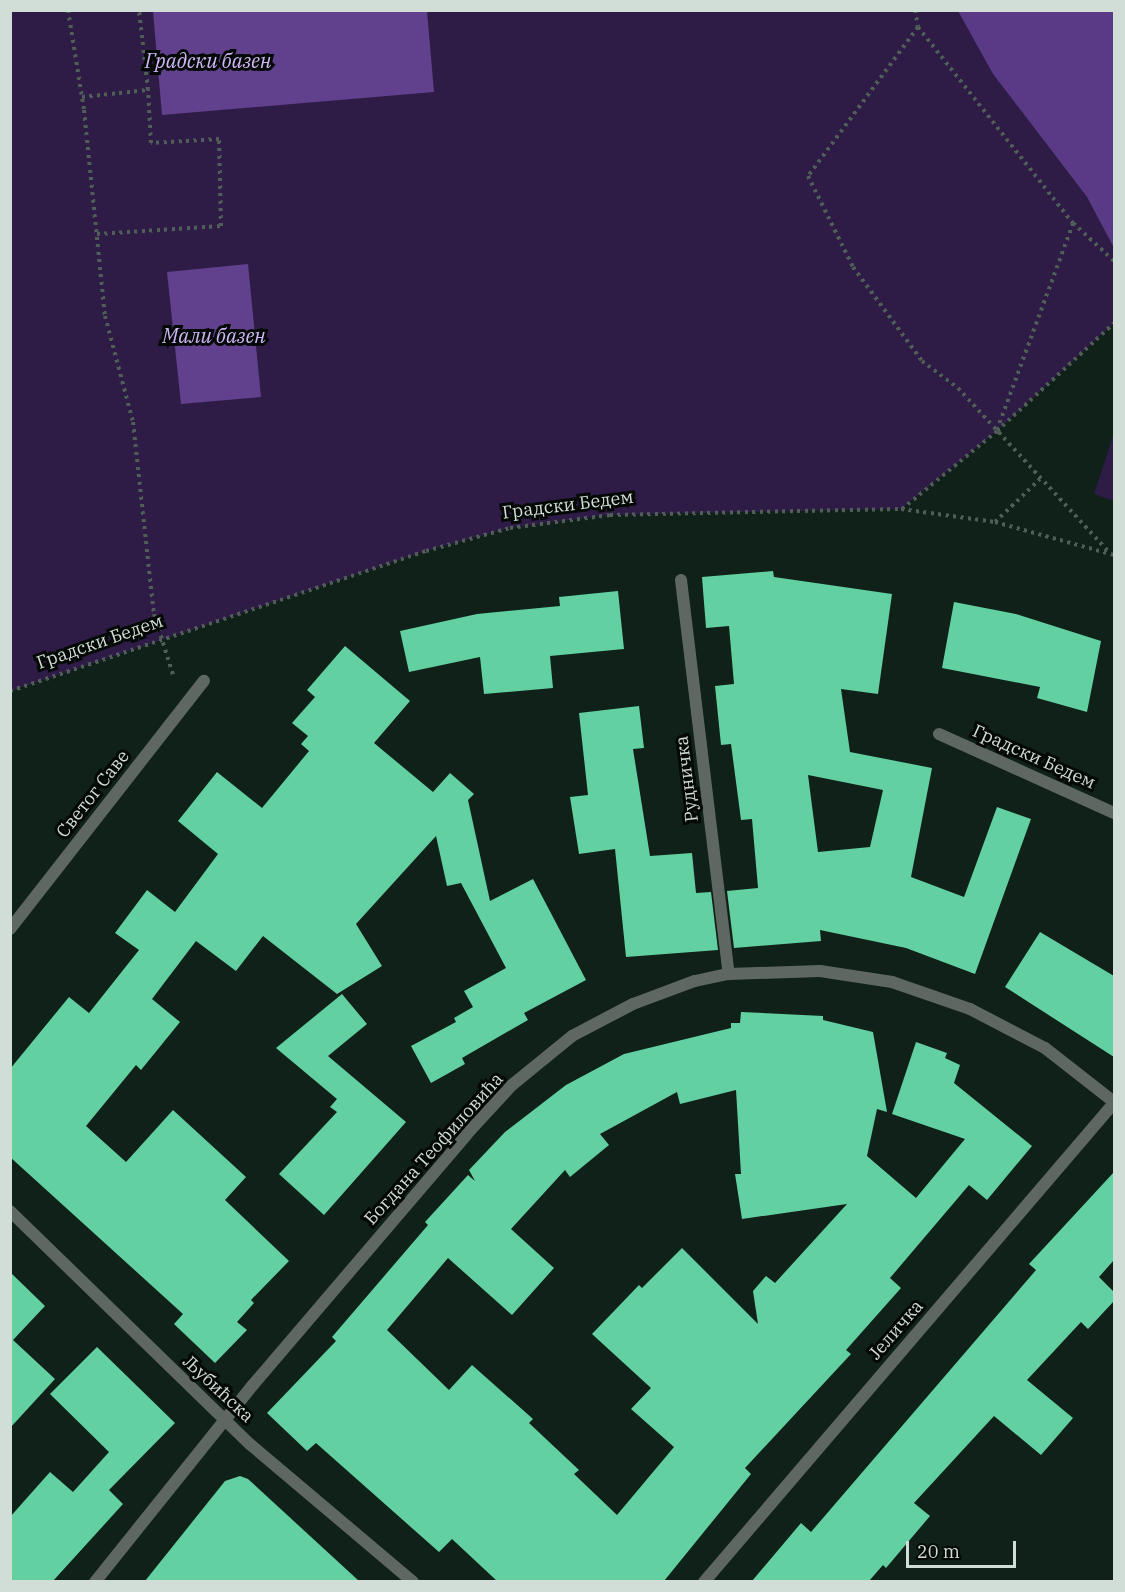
<!DOCTYPE html>
<html>
<head>
<meta charset="utf-8">
<style>
	body { margin:0 }
	#map { position:relative; width:1125px; height:1592px; overflow:hidden; background:#102119; font-family:"IBM Plex Serif",serif }
	div>[style] { position:absolute }
	.green>* { inset:0; background:#2e1c47 }
	.forest>* { inset:0; background:#5a3a86 }
	.water>* { inset:0; background:#61408d }
	.building>* { inset:0; background:#62d0a0 }
	.path>* { height:4px; margin-top:-2px; transform-origin:0; background:repeating-linear-gradient(90deg,#4f5e57 0 3px,transparent 0 7.5px) }
	.street>* { height:12px; margin:-6px; padding:0 6px; transform-origin:6px; border-radius:6px; background:#5e6762 }
	span { translate:-50% -50%; white-space:nowrap; text-align:center; line-height:1.15; -webkit-text-stroke:6px #040906; paint-order:stroke }
	.street-label { font-size:18px; color:#d1ddd7 }
	.water-label { font-size:20px; color:#ceb6f7; font-style:italic }
	.frame { position:absolute; inset:0; border:12px solid #d1ddd7; pointer-events:none }
	.scale { position:absolute; left:906px; top:1541px; width:110px; height:27px; box-sizing:border-box; border:3px solid #d1ddd7; border-top:0; padding-left:8px; font-size:18px; line-height:21px; white-space:nowrap; color:#d1ddd7; -webkit-text-stroke:4px #040906; paint-order:stroke }
</style>
</head>
<body>
<div id="map">
	<div class="green">
		<div style="clip-path:polygon(11px 11px,958px 11px,993px 74px,1087px 197px,1114px 248px,1114px 323px,997px 431px,901px 509px,610px 515px,510px 528px,426px 551px,11px 691px)"></div>
		<div style="clip-path:polygon(1114px 433px,1114px 501px,1094px 494px)"></div>
	</div>
	<div class="forest">
		<div style="clip-path:polygon(958px 11px,1114px 11px,1114px 248px,1087px 197px,993px 74px)"></div>
	</div>
	<div class="water">
		<div style="clip-path:polygon(153px 11px,427px 11px,434px 92px,162px 115px)"></div>
		<div style="clip-path:polygon(248px 264px,261px 397px,181px 404px,167px 272px)"></div>
	</div>
	<div class="building">
		<div style="clip-path:polygon(evenodd,773px 571px,774px 577px,892px 594px,878px 694px,841px 689px,850px 752px,932px 768px,911px 877px,964px 897px,997px 807px,1031px 819px,975px 974px,906px 948px,820px 930px,821px 941px,734px 948px,727px 891px,758px 888px,752px 819px,741px 820px,731px 744px,721px 745px,715px 686px,734px 684px,729px 626px,706px 628px,702px 577px,773px 571px,808px 775px,883px 790px,870px 847px,818px 852px,808px 775px)"></div>
		<div style="clip-path:polygon(618px 591px,624px 649px,550px 656px,553px 688px,484px 694px,480px 657px,409px 672px,400px 631px,477px 614px,560px 606px,559px 597px)"></div>
		<div style="clip-path:polygon(954px 602px,1016px 614px,1101px 641px,1087px 712px,1037px 698px,1040px 687px,942px 668px)"></div>
		<div style="clip-path:polygon(345px 646px,410px 701px,374px 743px,433px 792px,450px 773px,474px 794px,468px 800px,490px 901px,533px 879px,586px 980px,524px 1013px,528px 1020px,462px 1058px,465px 1064px,431px 1083px,411px 1046px,456px 1022px,454px 1018px,473px 1007px,464px 991px,506px 968px,461px 883px,447px 886px,436px 836px,356px 924px,382px 966px,337px 994px,263px 936px,236px 971px,196px 941px,152px 999px,180px 1022px,141px 1070px,136px 1065px,86px 1126px,126px 1162px,173px 1110px,246px 1177px,225px 1200px,289px 1261px,251px 1300px,254px 1303px,237px 1322px,247px 1330px,215px 1363px,174px 1324px,183px 1314px,10px 1157px,10px 1069px,69px 997px,89px 1013px,139px 950px,115px 933px,147px 890px,175px 912px,218px 854px,178px 821px,217px 772px,262px 808px,309px 751px,301px 744px,308px 736px,292px 723px,315px 697px,307px 690px)"></div>
		<div style="clip-path:polygon(639px 706px,644px 748px,633px 749px,650px 856px,692px 853px,696px 893px,711px 892px,718px 950px,626px 957px,615px 849px,579px 854px,570px 797px,588px 795px,579px 713px)"></div>
		<div style="clip-path:polygon(1040px 932px,1114px 976px,1114px 1057px,1005px 987px)"></div>
		<div style="clip-path:polygon(342px 994px,367px 1024px,328px 1056px,406px 1122px,324px 1215px,279px 1174px,337px 1112px,330px 1107px,337px 1099px,276px 1048px)"></div>
		<div style="clip-path:polygon(evenodd,741px 1012px,823px 1016px,823px 1020px,873px 1032px,887px 1112px,877px 1109px,867px 1156px,916px 1198px,965px 1139px,892px 1114px,916px 1042px,947px 1053px,945px 1058px,960px 1065px,954px 1083px,1032px 1146px,987px 1200px,969px 1185px,890px 1278px,901px 1288px,846px 1350px,851px 1354px,745px 1468px,751px 1474px,664px 1581px,497px 1581px,452px 1539px,439px 1552px,316px 1443px,307px 1451px,267px 1413px,336px 1341px,332px 1337px,428px 1225px,425px 1222px,468px 1175px,475px 1181px,469px 1170px,505px 1132px,566px 1085px,624px 1054px,731px 1028px,731px 1023px,740px 1023px,741px 1012px,736px 1090px,741px 1174px,735px 1174px,742px 1219px,847px 1204px,775px 1283px,766px 1276px,753px 1291px,758px 1324px,682px 1248px,642px 1288px,639px 1285px,592px 1334px,651px 1388px,631px 1409px,674px 1447px,617px 1515px,574px 1474px,579px 1470px,529px 1423px,533px 1419px,472px 1365px,449px 1390px,387px 1330px,448px 1258px,512px 1315px,554px 1268px,511px 1229px,565px 1170px,570px 1177px,609px 1145px,600px 1134px,677px 1092px,680px 1104px,736px 1090px)"></div>
		<div style="clip-path:polygon(1114px 1172px,1114px 1260px,1099px 1277px,1114px 1292px,1114px 1301px,1088px 1329px,1081px 1322px,1027px 1380px,1073px 1418px,1041px 1455px,994px 1416px,914px 1503px,930px 1516px,886px 1568px,883px 1565px,869px 1581px,752px 1581px,801px 1523px,811px 1532px,1036px 1270px,1029px 1264px)"></div>
		<div style="clip-path:polygon(10px 1272px,45px 1306px,13px 1340px,55px 1379px,10px 1428px)"></div>
		<div style="clip-path:polygon(97px 1347px,175px 1423px,109px 1490px,123px 1504px,53px 1581px,10px 1581px,10px 1517px,50px 1472px,73px 1492px,109px 1452px,50px 1394px)"></div>
		<div style="clip-path:polygon(240px 1476px,248px 1479px,359px 1581px,145px 1581px,225px 1481px)"></div>
	</div>
	<div class="path">
		<div style="left:68px;top:10px;width:101px;rotate:80.9deg"></div>
		<div style="left:84px;top:110px;width:207px;rotate:84.2deg"></div>
		<div style="left:105px;top:316px;width:110px;rotate:75.2deg"></div>
		<div style="left:133px;top:422px;width:193px;rotate:83.8deg"></div>
		<div style="left:154px;top:614px;width:67px;rotate:72.6deg"></div>
		<div style="left:915px;top:10px;width:17px;rotate:80deg"></div>
		<div style="left:918px;top:27px;width:250px;rotate:51.7deg"></div>
		<div style="left:1073px;top:223px;width:56px;rotate:42.8deg"></div>
		<div style="left:918px;top:27px;width:185px;rotate:126.4deg"></div>
		<div style="left:808px;top:176px;width:102px;rotate:63.7deg"></div>
		<div style="left:853px;top:267px;width:117px;rotate:53.7deg"></div>
		<div style="left:922px;top:361px;width:45px;rotate:36.9deg"></div>
		<div style="left:958px;top:388px;width:223px;rotate:47.4deg"></div>
		<div style="left:82px;top:97px;width:66px;rotate:-6.1deg"></div>
		<div style="left:148px;top:90px;width:81px;rotate:-96.4deg"></div>
		<div style="left:97px;top:234px;width:124px;rotate:-3.7deg"></div>
		<div style="left:221px;top:226px;width:87px;rotate:-91.3deg"></div>
		<div style="left:219px;top:139px;width:68px;rotate:176.6deg"></div>
		<div style="left:151px;top:143px;width:53px;rotate:-93.2deg"></div>
		<div style="left:997px;top:430px;width:221px;rotate:-69.8deg"></div>
		<div style="left:902px;top:509px;width:123px;rotate:-39.4deg"></div>
		<div style="left:997px;top:431px;width:159px;rotate:-42.7deg"></div>
		<div style="left:995px;top:522px;width:62px;rotate:-43.7deg"></div>
		<div style="left:10px;top:691px;width:439px;rotate:-18.6deg"></div>
		<div style="left:426px;top:551px;width:87px;rotate:-15.3deg"></div>
		<div style="left:510px;top:528px;width:101px;rotate:-7.4deg"></div>
		<div style="left:610px;top:515px;width:291px;rotate:-1.2deg"></div>
		<div style="left:901px;top:509px;width:95px;rotate:7.9deg"></div>
		<div style="left:995px;top:522px;width:123px;rotate:15.5deg"></div>
	</div>
	<div class="street">
		<div style="left:681px;top:580px;width:397px;rotate:83.1deg"></div>
		<div style="left:939px;top:734px;width:192px;rotate:24.3deg"></div>
		<div style="left:10px;top:929px;width:315px;rotate:-52deg"></div>
		<div style="left:10px;top:1211px;width:336px;rotate:44.2deg"></div>
		<div style="left:251px;top:1445px;width:212px;rotate:40.2deg"></div>
		<div style="left:95px;top:1582px;width:251px;rotate:-51.3deg"></div>
		<div style="left:252px;top:1386px;width:330px;rotate:-49.5deg"></div>
		<div style="left:466px;top:1135px;width:68px;rotate:-47.4deg"></div>
		<div style="left:512px;top:1085px;width:77px;rotate:-39.2deg"></div>
		<div style="left:572px;top:1036px;width:69px;rotate:-27.7deg"></div>
		<div style="left:633px;top:1004px;width:66px;rotate:-20.4deg"></div>
		<div style="left:695px;top:981px;width:35px;rotate:-12deg"></div>
		<div style="left:729px;top:974px;width:91px;rotate:-1.9deg"></div>
		<div style="left:820px;top:971px;width:73px;rotate:8.7deg"></div>
		<div style="left:892px;top:982px;width:83px;rotate:19.1deg"></div>
		<div style="left:970px;top:1009px;width:85px;rotate:27.5deg"></div>
		<div style="left:1045px;top:1048px;width:88px;rotate:38deg"></div>
		<div style="left:704px;top:1582px;width:631px;rotate:-49.44deg"></div>
	</div>
	<div class="street-label">
		<span style="left:568px;top:505px;rotate:-7deg">Градски Бедем</span>
		<span style="left:100px;top:642px;rotate:-19deg">Градски Бедем</span>
		<span style="left:1034px;top:757px;rotate:24deg">Градски Бедем</span>
		<span style="left:687px;top:779px;rotate:-97deg">Рудничка</span>
		<span style="left:93px;top:794px;rotate:-52deg">Светог Саве</span>
		<span style="left:434px;top:1149px;rotate:-48deg">Богдана Теофиловића</span>
		<span style="left:896px;top:1330px;rotate:-49deg">Јеличка</span>
		<span style="left:218px;top:1389px;rotate:43deg">Љубићска</span>
	</div>
	<div class="water-label">
		<span style="left:208px;top:60px">Градски базен</span>
		<span style="left:214px;top:335px">Мали базен</span>
	</div>
	<div class="frame"></div>
	<div class="scale">20 m</div>
</div>
</body>
</html>
